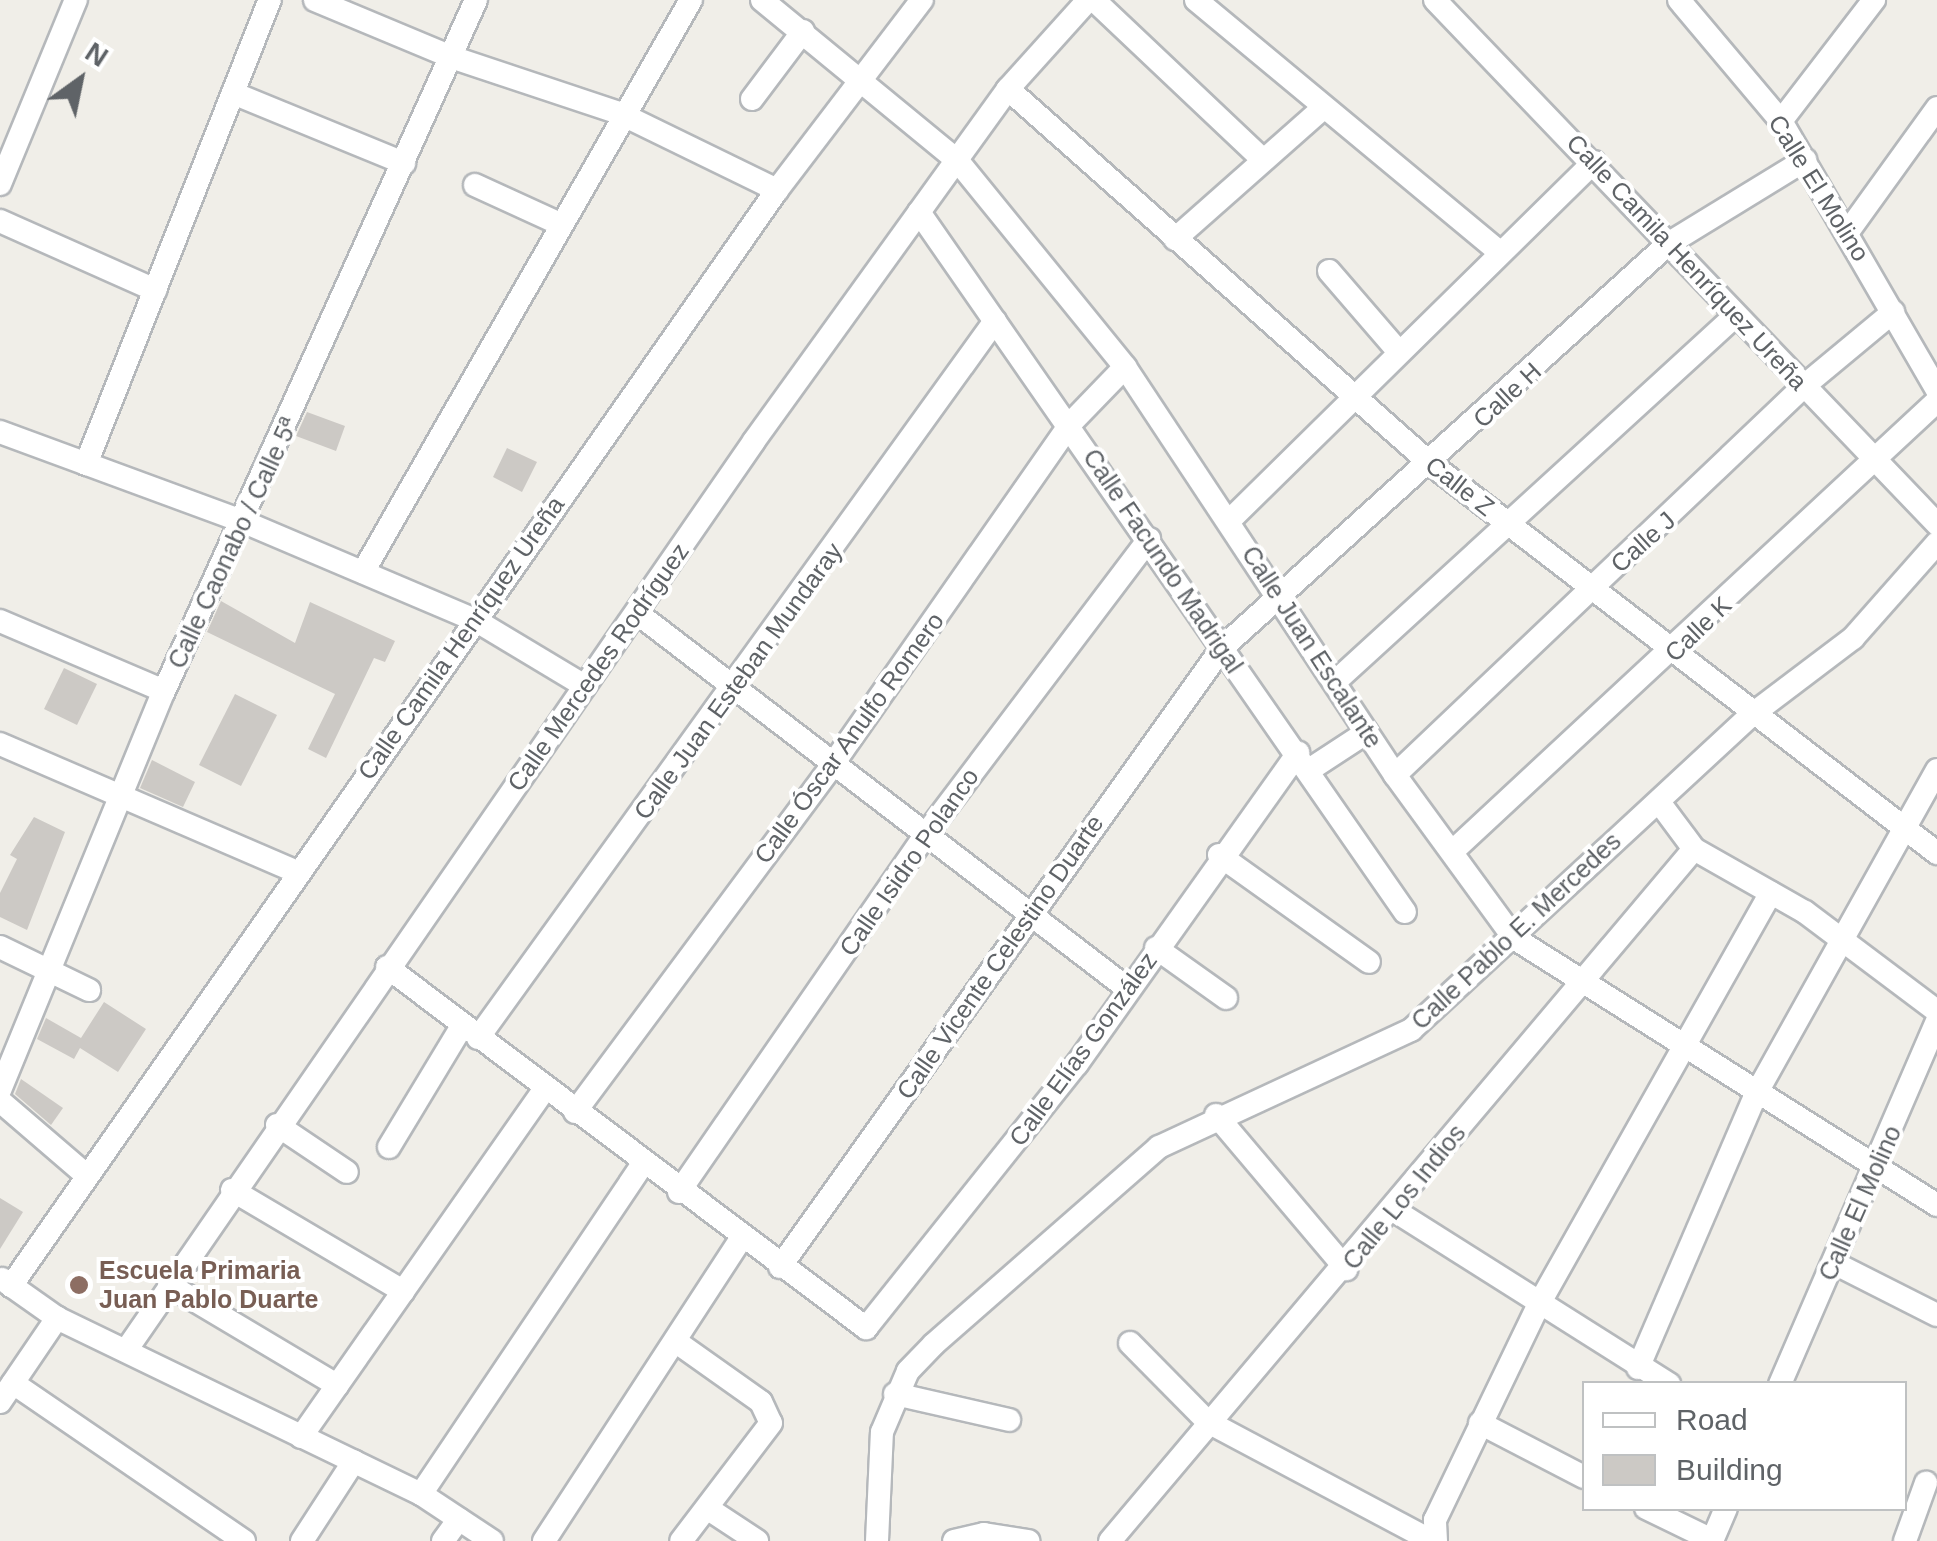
<!DOCTYPE html>
<html>
<head>
<meta charset="utf-8">
<style>
	body { margin:0 }
	#map { position:relative; width:1937px; height:1541px; overflow:hidden; background:#f0eee8; font-family:Helvetica,sans-serif }
	div>[style] { position:absolute }
	.building>* { inset:0; background:#ccc9c5 }
	.roads { filter:drop-shadow(2px 0 #b5b8bb) drop-shadow(-2px 0 #b5b8bb) drop-shadow(0 2px #b5b8bb) drop-shadow(0 -2px #b5b8bb) }
	.minor>* { height:22px; margin:-11px; padding:0 11px; transform-origin:11px; border-radius:11px; background:#fff }
	.dots>* { width:28px; height:28px; translate:-50% -50%; box-sizing:border-box; border:5px solid #fff; border-radius:50% }
	span { translate:-50% -50%; white-space:nowrap; text-align:center; line-height:1.15; -webkit-text-stroke:8px #fff; paint-order:stroke }
	.street-label { font-size:25px; color:#5f6367 }
	.education-label { font-size:25px; color:#785e54; font-weight:700 }
	.left { translate:0 -50%; text-align:left }
	.legend { position:absolute; left:1582px; top:1381px; width:325px; height:130px; box-sizing:border-box; background:#fff; border:2px solid #bfc1c2; margin:0; padding:12px 18px; list-style:none; font-size:30px; color:#5f6367 }
	.legend li { display:flex; align-items:center; gap:20px; height:50px }
	.legend b { width:50px; border:2px solid #bfc1c2 }
	.north { position:absolute; left:30px; top:30px; width:100px; height:100px; -webkit-text-stroke:8px #fff; paint-order:stroke; rotate:33deg; font-size:28px; font-weight:700; line-height:40px; text-align:center; color:#5f6367 }
	.north::after { content:''; display:block; margin:auto; width:35px; height:45px; background:#5f6367; clip-path:polygon(50% 0,100% 100%,50% 72%,0 100%) }
</style>
</head>
<body>
<div id="map">
	<div class="building">
		<div style="clip-path:polygon(307px 412px,345px 426px,336px 451px,296px 436px)"></div>
		<div style="clip-path:polygon(507px 448px,537px 462px,522px 492px,493px 477px)"></div>
		<div style="clip-path:polygon(221px 601px,295px 643px,310px 602px,395px 641px,385px 662px,374px 658px,326px 758px,308px 749px,335px 694px,207px 632px)"></div>
		<div style="clip-path:polygon(64px 668px,97px 684px,77px 725px,44px 709px)"></div>
		<div style="clip-path:polygon(235px 694px,277px 715px,241px 786px,199px 765px)"></div>
		<div style="clip-path:polygon(152px 760px,195px 782px,183px 807px,140px 788px)"></div>
		<div style="clip-path:polygon(34px 817px,65px 832px,27px 930px,0 917px,0 893px,17px 859px,10px 855px)"></div>
		<div style="clip-path:polygon(104px 1002px,146px 1029px,118px 1072px,80px 1048px,74px 1059px,37px 1039px,46px 1018px,81px 1038px)"></div>
		<div style="clip-path:polygon(21px 1079px,63px 1108px,51px 1125px,15px 1094px)"></div>
		<div style="clip-path:polygon(0 1198px,23px 1212px,0 1249px)"></div>
	</div>
	<div class="roads">
		<div class="minor">
			<div style="left:315px;top:0;width:147px;rotate:22.7deg"></div>
			<div style="left:451px;top:57px;width:177px;rotate:18.4deg"></div>
			<div style="left:619px;top:113px;width:176px;rotate:26deg"></div>
			<div style="left:762px;top:0;width:252px;rotate:39.4deg"></div>
			<div style="left:957px;top:160px;width:267px;rotate:50.9deg"></div>
			<div style="left:1125px;top:367px;width:489px;rotate:56.5deg"></div>
			<div style="left:1395px;top:775px;width:202px;rotate:53.9deg"></div>
			<div style="left:1514px;top:938px;width:500px;rotate:32.26deg"></div>
			<div style="left:1094px;top:0;width:231px;rotate:43.4deg"></div>
			<div style="left:1196px;top:0;width:394px;rotate:39.7deg"></div>
			<div style="left:1435px;top:0;width:726px;rotate:46.23deg"></div>
			<div style="left:1679px;top:0;width:158px;rotate:49.9deg"></div>
			<div style="left:1781px;top:121px;width:311px;rotate:59.9deg"></div>
			<div style="left:1008px;top:89px;width:567px;rotate:41.57deg"></div>
			<div style="left:1432px;top:465px;width:637px;rotate:37.54deg"></div>
			<div style="left:233px;top:93px;width:185px;rotate:22.3deg"></div>
			<div style="left:752px;top:99px;width:85px;rotate:-53.1deg"></div>
			<div style="left:1781px;top:121px;width:153px;rotate:-52.5deg"></div>
			<div style="left:0;top:184px;width:199px;rotate:-67.6deg"></div>
			<div style="left:475px;top:185px;width:91px;rotate:24.6deg"></div>
			<div style="left:919px;top:212px;width:852px;rotate:55.23deg"></div>
			<div style="left:0;top:221px;width:170px;rotate:24deg"></div>
			<div style="left:1847px;top:233px;width:154px;rotate:-54.2deg"></div>
			<div style="left:1175px;top:239px;width:195px;rotate:-41.5deg"></div>
			<div style="left:1329px;top:271px;width:107px;rotate:49.2deg"></div>
			<div style="left:0;top:432px;width:260px;rotate:20.2deg"></div>
			<div style="left:244px;top:522px;width:251px;rotate:23deg"></div>
			<div style="left:475px;top:620px;width:128px;rotate:31deg"></div>
			<div style="left:86px;top:464px;width:499px;rotate:-68.4deg"></div>
			<div style="left:1229px;top:521px;width:512px;rotate:-44.53deg"></div>
			<div style="left:363px;top:572px;width:659px;rotate:-60.17deg"></div>
			<div style="left:637px;top:613px;width:618px;rotate:37.44deg"></div>
			<div style="left:0;top:621px;width:178px;rotate:23.1deg"></div>
			<div style="left:1336px;top:681px;width:541px;rotate:-42.45deg"></div>
			<div style="left:0;top:744px;width:321px;rotate:23.3deg"></div>
			<div style="left:1309px;top:770px;width:69px;rotate:-33.2deg"></div>
			<div style="left:1395px;top:775px;width:564px;rotate:-43.56deg"></div>
			<div style="left:1804px;top:386px;width:116px;rotate:-39.7deg"></div>
			<div style="left:1659px;top:802px;width:59px;rotate:53.3deg"></div>
			<div style="left:1694px;top:849px;width:128px;rotate:29.6deg"></div>
			<div style="left:1805px;top:912px;width:165px;rotate:36.9deg"></div>
			<div style="left:1454px;top:850px;width:659px;rotate:-42.91deg"></div>
			<div style="left:1219px;top:855px;width:184px;rotate:35.5deg"></div>
			<div style="left:0;top:947px;width:99px;rotate:25.8deg"></div>
			<div style="left:1156px;top:948px;width:86px;rotate:35.5deg"></div>
			<div style="left:387px;top:967px;width:600px;rotate:37deg"></div>
			<div style="left:866px;top:1328px;width:338px;rotate:-51.4deg"></div>
			<div style="left:1077px;top:1064px;width:382px;rotate:-54.6deg"></div>
			<div style="left:478px;top:1038px;width:884px;rotate:-54.21deg"></div>
			<div style="left:0;top:1090px;width:431px;rotate:-67.7deg"></div>
			<div style="left:164px;top:691px;width:758px;rotate:-65.7deg"></div>
			<div style="left:0;top:1101px;width:113px;rotate:40.7deg"></div>
			<div style="left:575px;top:1112px;width:433px;rotate:-53.4deg"></div>
			<div style="left:833px;top:764px;width:414px;rotate:-55.1deg"></div>
			<div style="left:1070px;top:424px;width:79px;rotate:-46deg"></div>
			<div style="left:1216px;top:1115px;width:202px;rotate:49.8deg"></div>
			<div style="left:277px;top:1125px;width:84px;rotate:33.9deg"></div>
			<div style="left:389px;top:1147px;width:141px;rotate:-58.9deg"></div>
			<div style="left:232px;top:1190px;width:199px;rotate:30.6deg"></div>
			<div style="left:679px;top:1192px;width:435px;rotate:-55.4deg"></div>
			<div style="left:926px;top:834px;width:370px;rotate:-52.9deg"></div>
			<div style="left:1392px;top:1209px;width:328px;rotate:32.3deg"></div>
			<div style="left:1834px;top:1263px;width:115px;rotate:26.8deg"></div>
			<div style="left:780px;top:1267px;width:761px;rotate:-54.47deg"></div>
			<div style="left:1222px;top:648px;width:602px;rotate:-42.17deg"></div>
			<div style="left:1668px;top:244px;width:161px;rotate:-31.5deg"></div>
			<div style="left:2px;top:1279px;width:67px;rotate:35.3deg"></div>
			<div style="left:57px;top:1318px;width:404px;rotate:25.8deg"></div>
			<div style="left:421px;top:1494px;width:85px;rotate:33.5deg"></div>
			<div style="left:169px;top:1285px;width:196px;rotate:30.8deg"></div>
			<div style="left:11px;top:1286px;width:1337px;rotate:-55.05deg"></div>
			<div style="left:777px;top:190px;width:239px;rotate:-52.7deg"></div>
			<div style="left:675px;top:1341px;width:105px;rotate:35.3deg"></div>
			<div style="left:761px;top:1402px;width:23px;rotate:65deg"></div>
			<div style="left:771px;top:1423px;width:148px;rotate:127.3deg"></div>
			<div style="left:1130px;top:1343px;width:111px;rotate:45.4deg"></div>
			<div style="left:1208px;top:1422px;width:254px;rotate:28deg"></div>
			<div style="left:127px;top:1349px;width:1103px;rotate:-55.37deg"></div>
			<div style="left:754px;top:441px;width:434px;rotate:-54.2deg"></div>
			<div style="left:1008px;top:89px;width:120px;rotate:-48deg"></div>
			<div style="left:1638px;top:1368px;width:298px;rotate:-66.7deg"></div>
			<div style="left:1756px;top:1094px;width:371px;rotate:-60.8deg"></div>
			<div style="left:13px;top:1383px;width:280px;rotate:34.4deg"></div>
			<div style="left:1780px;top:1384px;width:395px;rotate:-66.6deg"></div>
			<div style="left:895px;top:1394px;width:117px;rotate:12.8deg"></div>
			<div style="left:0;top:1402px;width:102px;rotate:-55.8deg"></div>
			<div style="left:1480px;top:1423px;width:117px;rotate:27.4deg"></div>
			<div style="left:301px;top:1437px;width:425px;rotate:-55deg"></div>
			<div style="left:421px;top:1494px;width:398px;rotate:-56.1deg"></div>
			<div style="left:707px;top:1508px;width:60px;rotate:33.4deg"></div>
			<div style="left:1646px;top:1508px;width:73px;rotate:25.9deg"></div>
			<div style="left:302px;top:1541px;width:95px;rotate:-57deg"></div>
			<div style="left:443px;top:1541px;width:27px;rotate:-54deg"></div>
			<div style="left:544px;top:1541px;width:361px;rotate:-56.9deg"></div>
			<div style="left:877px;top:1541px;width:109px;rotate:-87.4deg"></div>
			<div style="left:882px;top:1432px;width:66px;rotate:-66.9deg"></div>
			<div style="left:908px;top:1371px;width:37px;rotate:-46deg"></div>
			<div style="left:934px;top:1344px;width:299px;rotate:-41.2deg"></div>
			<div style="left:1159px;top:1147px;width:278px;rotate:-24.9deg"></div>
			<div style="left:1411px;top:1030px;width:462px;rotate:-42.8deg"></div>
			<div style="left:1750px;top:716px;width:129px;rotate:-37.1deg"></div>
			<div style="left:1853px;top:638px;width:127px;rotate:-48.5deg"></div>
			<div style="left:954px;top:1541px;width:31px;rotate:-13deg"></div>
			<div style="left:984px;top:1534px;width:45px;rotate:9deg"></div>
			<div style="left:1110px;top:1541px;width:905px;rotate:-49.84deg"></div>
			<div style="left:1436px;top:1541px;width:21px;rotate:-93deg"></div>
			<div style="left:1435px;top:1520px;width:240px;rotate:-64.3deg"></div>
			<div style="left:1539px;top:1304px;width:472px;rotate:-60.6deg"></div>
			<div style="left:1712px;top:1541px;width:36px;rotate:-67deg"></div>
			<div style="left:1905px;top:1541px;width:62px;rotate:-70.1deg"></div>
		</div>
	</div>
	<div class="dots">
		<div style="left:79px;top:1285px;background:#8d6e63"></div>
	</div>
	<div class="street-label">
		<span style="left:1819px;top:188px;rotate:58deg">Calle El Molino</span>
		<span style="left:1687px;top:262px;rotate:47deg">Calle Camila Henríquez Ureña</span>
		<span style="left:1507px;top:395px;rotate:-43deg">Calle H</span>
		<span style="left:1460px;top:486px;rotate:38deg">Calle Z</span>
		<span style="left:1643px;top:542px;rotate:-42deg">Calle J</span>
		<span style="left:233px;top:543px;rotate:-65deg">Calle Caonabo / Calle 5ª</span>
		<span style="left:1163px;top:561px;rotate:56deg">Calle Facundo Madrigal</span>
		<span style="left:1698px;top:629px;rotate:-44deg">Calle K</span>
		<span style="left:461px;top:638px;rotate:-55deg">Calle Camila Henríquez Ureña</span>
		<span style="left:1312px;top:647px;rotate:57deg">Calle Juan Escalante</span>
		<span style="left:598px;top:667px;rotate:-55deg">Calle Mercedes Rodríguez</span>
		<span style="left:738px;top:681px;rotate:-54deg">Calle Juan Esteban Mundaray</span>
		<span style="left:849px;top:738px;rotate:-54deg">Calle Óscar Anulfo Romero</span>
		<span style="left:909px;top:862px;rotate:-55deg">Calle Isidro Polanco</span>
		<span style="left:1516px;top:931px;rotate:-43deg">Calle Pablo E. Mercedes</span>
		<span style="left:1000px;top:957px;rotate:-55deg">Calle Vicente Celestino Duarte</span>
		<span style="left:1083px;top:1049px;rotate:-54deg">Calle Elías González</span>
		<span style="left:1404px;top:1197px;rotate:-51deg">Calle Los Indios</span>
		<span style="left:1860px;top:1203px;rotate:-66deg">Calle El Molino</span>
	</div>
	<div class="education-label">
		<span class="left" style="left:99px;top:1285px">Escuela Primaria<br>Juan Pablo Duarte</span>
	</div>
	<ul class="legend">
	<li><b style="height:12px;background:#fff"></b>Road</li>
	<li><b style="height:28px;background:#ccc9c5"></b>Building</li>
	</ul>
	<div class="north">N</div>
</div>
</body>
</html>
